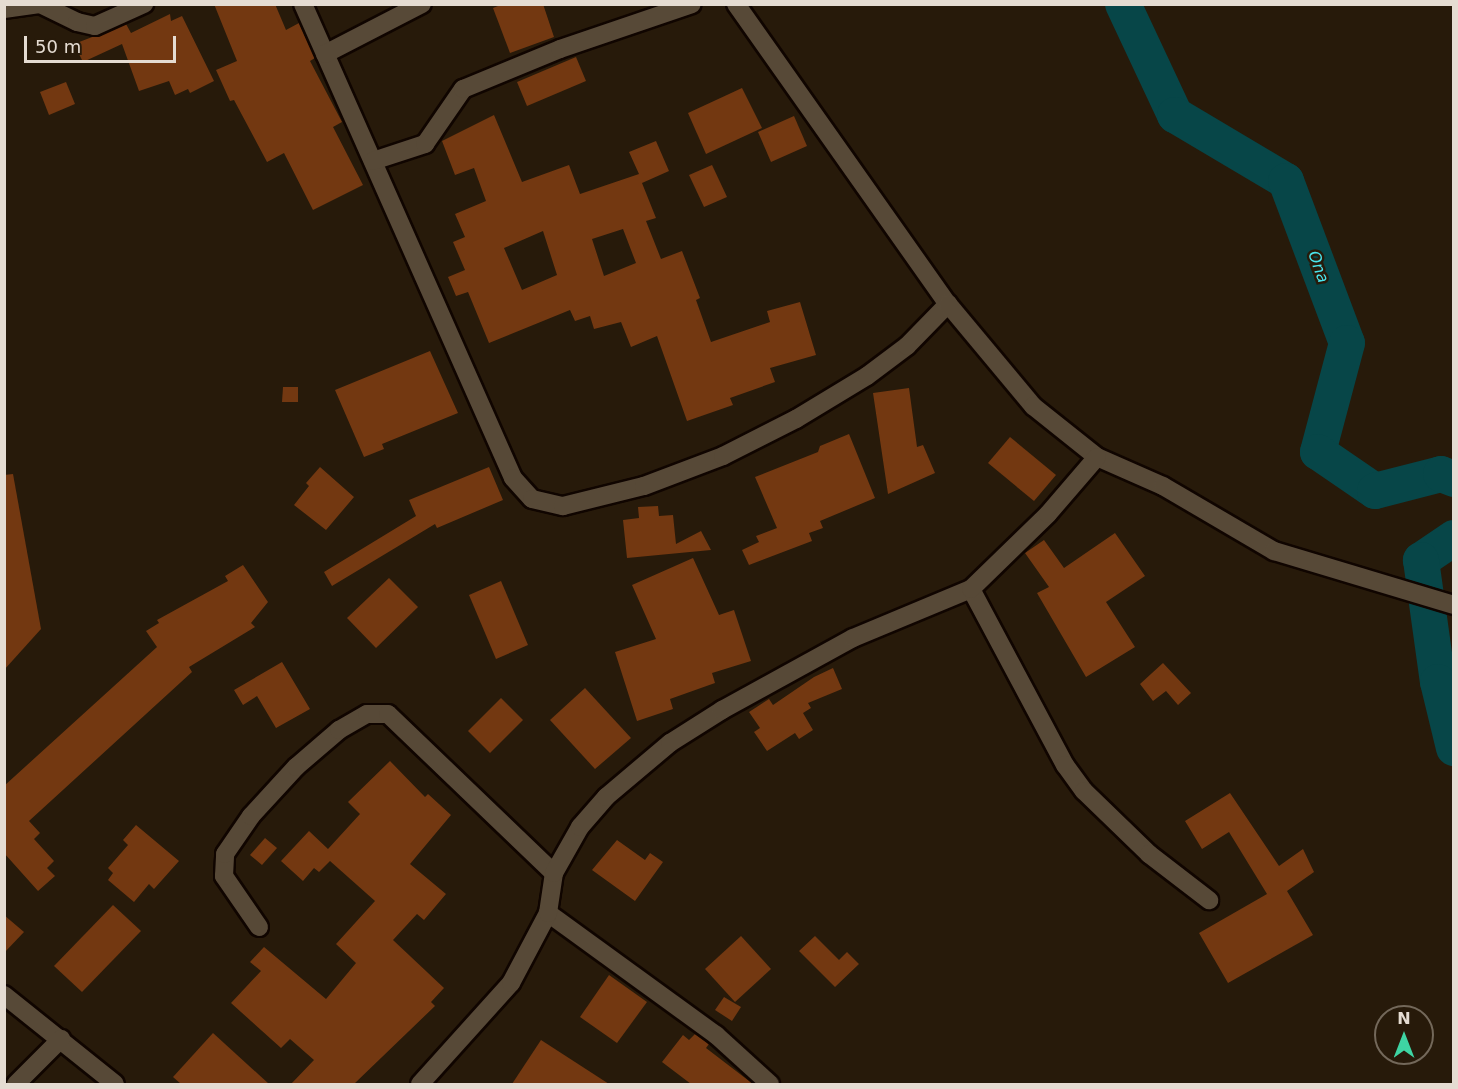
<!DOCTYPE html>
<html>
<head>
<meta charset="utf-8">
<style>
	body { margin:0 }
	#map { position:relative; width:1458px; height:1089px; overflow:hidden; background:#271a0a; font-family:"DejaVu Sans",sans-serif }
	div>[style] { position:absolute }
	.river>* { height:36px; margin:-18px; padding:0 18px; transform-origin:18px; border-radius:18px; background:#074648 }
	.building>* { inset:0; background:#733811 }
	.roads { filter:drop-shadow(2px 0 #100500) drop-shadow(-2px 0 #100500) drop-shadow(0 2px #100500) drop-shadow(0 -2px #100500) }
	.street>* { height:18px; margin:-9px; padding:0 9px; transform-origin:9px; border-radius:9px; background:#574937 }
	span { translate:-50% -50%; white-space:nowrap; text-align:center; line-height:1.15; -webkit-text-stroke:5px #271a0a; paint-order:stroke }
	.water-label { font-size:16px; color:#4ae5ed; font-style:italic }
	.frame { position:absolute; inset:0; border:6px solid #e5dcd2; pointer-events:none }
	.north { position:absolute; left:1374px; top:1005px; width:60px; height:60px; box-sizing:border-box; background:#271a0a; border:2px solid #73685a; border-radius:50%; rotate:0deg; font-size:16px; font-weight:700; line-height:24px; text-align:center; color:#e5dcd2 }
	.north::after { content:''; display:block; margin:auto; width:21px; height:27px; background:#3ed4a3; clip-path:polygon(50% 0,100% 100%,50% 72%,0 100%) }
	.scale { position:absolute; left:24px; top:36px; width:152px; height:27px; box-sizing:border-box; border:3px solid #e5dcd2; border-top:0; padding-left:8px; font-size:18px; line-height:21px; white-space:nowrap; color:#e5dcd2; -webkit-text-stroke:4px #271a0a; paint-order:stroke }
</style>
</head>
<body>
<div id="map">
	<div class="river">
		<div style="left:1123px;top:4px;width:123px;rotate:64.9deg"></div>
		<div style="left:1175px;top:115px;width:129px;rotate:30.7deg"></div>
		<div style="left:1286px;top:181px;width:173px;rotate:69.4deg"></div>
		<div style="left:1347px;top:343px;width:113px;rotate:104.9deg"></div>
		<div style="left:1318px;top:452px;width:69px;rotate:34.4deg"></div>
		<div style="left:1375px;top:491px;width:68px;rotate:-14.4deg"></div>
		<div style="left:1441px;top:474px;width:14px;rotate:21deg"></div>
		<div style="left:1454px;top:538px;width:40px;rotate:146deg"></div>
		<div style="left:1421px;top:560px;width:123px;rotate:82.1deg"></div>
		<div style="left:1438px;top:682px;width:68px;rotate:76.4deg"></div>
	</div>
	<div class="building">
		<div style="clip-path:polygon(214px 4px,275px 4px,286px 30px,299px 23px,315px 58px,310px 61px,342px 122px,333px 127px,363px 185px,313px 210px,284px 153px,267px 162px,234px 100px,230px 101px,216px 70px,237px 61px)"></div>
		<div style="clip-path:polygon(503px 4px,543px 4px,554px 37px,510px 53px,493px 8px)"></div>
		<div style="clip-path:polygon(170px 14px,171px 21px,182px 16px,214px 81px,190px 93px,188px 89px,175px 95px,169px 81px,139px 91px,122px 44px,83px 62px,74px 44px,126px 24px,131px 33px)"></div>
		<div style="clip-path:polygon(576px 57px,586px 81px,527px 106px,517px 82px)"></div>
		<div style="clip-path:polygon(66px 82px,75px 104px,49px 115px,40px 92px)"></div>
		<div style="clip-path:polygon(742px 88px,762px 128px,706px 154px,688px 113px)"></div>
		<div style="clip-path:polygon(evenodd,494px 115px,522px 182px,569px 165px,580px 194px,639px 174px,629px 152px,656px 141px,669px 171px,642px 183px,656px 218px,646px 221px,661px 259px,682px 251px,700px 298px,696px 300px,711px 342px,770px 322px,767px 311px,800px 302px,816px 355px,770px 368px,775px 382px,730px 398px,733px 405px,687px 421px,657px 336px,631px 347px,621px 322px,594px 329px,590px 316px,575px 321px,570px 310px,489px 343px,468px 292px,456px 296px,448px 277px,465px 270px,453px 242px,465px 237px,455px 214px,486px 201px,474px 168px,455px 175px,442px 141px,494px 115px,623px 229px,636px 263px,604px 276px,592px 239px,623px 229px,494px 115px,543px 231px,557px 275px,522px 290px,504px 248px,543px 231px)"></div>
		<div style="clip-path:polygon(794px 116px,807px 146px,771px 162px,758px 132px)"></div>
		<div style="clip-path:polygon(712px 165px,727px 197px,704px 207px,689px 175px)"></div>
		<div style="clip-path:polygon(430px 351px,458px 413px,382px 444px,384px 449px,364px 457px,335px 390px)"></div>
		<div style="clip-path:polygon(283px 387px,298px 387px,298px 402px,282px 402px)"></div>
		<div style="clip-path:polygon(909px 388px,917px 447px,923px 445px,935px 473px,888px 494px,873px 393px)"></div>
		<div style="clip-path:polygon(849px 434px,875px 498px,820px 521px,823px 528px,809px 533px,812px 541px,749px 565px,742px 550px,759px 542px,756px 536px,777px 528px,755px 477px,818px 452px,820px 446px)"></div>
		<div style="clip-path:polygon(1010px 437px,1056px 475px,1034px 501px,988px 463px)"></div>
		<div style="clip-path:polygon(320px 467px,354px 497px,326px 530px,294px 505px,309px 486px,306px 483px)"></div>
		<div style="clip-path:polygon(489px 467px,503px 500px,437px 528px,435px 524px,332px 586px,324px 572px,416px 516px,409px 500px)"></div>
		<div style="clip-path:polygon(13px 474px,41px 629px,4px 670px,4px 475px)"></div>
		<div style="clip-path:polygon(658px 506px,659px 516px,673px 515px,676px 544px,701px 531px,711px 550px,627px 558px,623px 520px,639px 518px,638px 507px)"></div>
		<div style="clip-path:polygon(1115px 533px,1145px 576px,1106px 602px,1135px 647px,1086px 677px,1037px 593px,1049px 587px,1025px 553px,1044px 540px,1064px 568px)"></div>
		<div style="clip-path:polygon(693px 558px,719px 615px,734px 610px,751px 661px,712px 673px,715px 683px,670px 699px,673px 709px,637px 721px,615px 652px,656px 639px,632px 585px)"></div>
		<div style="clip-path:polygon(243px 565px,268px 602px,251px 623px,255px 627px,189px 667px,192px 672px,29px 821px,40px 833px,34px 839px,54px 861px,47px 868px,55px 876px,38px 891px,4px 853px,4px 786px,157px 647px,146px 631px,159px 623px,157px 620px,228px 581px,225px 576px)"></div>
		<div style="clip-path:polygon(389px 578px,418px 607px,376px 648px,347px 618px)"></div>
		<div style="clip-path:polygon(501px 581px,528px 645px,496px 659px,469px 595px)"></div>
		<div style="clip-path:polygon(282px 662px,310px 709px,276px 728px,257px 696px,243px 705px,234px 690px)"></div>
		<div style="clip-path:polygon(1163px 663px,1191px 693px,1178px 705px,1166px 691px,1153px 701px,1140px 684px)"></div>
		<div style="clip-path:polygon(833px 668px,842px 689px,808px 703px,811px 708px,803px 713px,813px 730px,799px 739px,795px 733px,767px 751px,754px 732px,760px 728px,749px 712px,769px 699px,773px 705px,814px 677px)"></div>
		<div style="clip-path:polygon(585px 688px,631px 738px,595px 769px,550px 720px)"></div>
		<div style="clip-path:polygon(501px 698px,523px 720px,490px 753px,468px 731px)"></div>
		<div style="clip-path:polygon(390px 761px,425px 797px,428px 794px,451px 815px,410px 864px,446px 894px,424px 920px,417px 914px,393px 940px,444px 988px,431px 1002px,435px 1006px,354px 1084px,291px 1084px,314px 1060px,290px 1039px,281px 1048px,231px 1003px,261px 971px,250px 962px,264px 947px,326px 999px,356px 963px,336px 944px,375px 901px,330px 861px,319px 872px,314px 868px,303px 881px,281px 861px,309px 831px,328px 849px,360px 814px,348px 802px)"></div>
		<div style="clip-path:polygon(1230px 793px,1279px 866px,1303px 849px,1314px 872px,1287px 891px,1313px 935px,1228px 983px,1199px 933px,1267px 894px,1229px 832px,1202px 849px,1185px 821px)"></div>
		<div style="clip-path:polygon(136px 825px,179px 861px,154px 889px,149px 884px,134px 902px,108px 880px,113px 873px,108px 868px,128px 845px,123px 840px)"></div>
		<div style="clip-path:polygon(265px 838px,277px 848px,262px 865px,250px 855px)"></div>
		<div style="clip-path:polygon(617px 840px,645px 860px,650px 853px,663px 862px,635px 901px,592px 870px)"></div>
		<div style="clip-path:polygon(113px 905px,141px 931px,82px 992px,54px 966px)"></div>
		<div style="clip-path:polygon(4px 915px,24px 932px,4px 953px)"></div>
		<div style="clip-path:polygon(741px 936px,771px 969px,735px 1002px,705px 969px)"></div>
		<div style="clip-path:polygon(815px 936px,839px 960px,847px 952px,859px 964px,835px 987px,799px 951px)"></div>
		<div style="clip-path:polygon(609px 975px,647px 1002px,617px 1043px,580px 1017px)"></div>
		<div style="clip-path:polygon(724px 997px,741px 1007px,732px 1021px,715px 1010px)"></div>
		<div style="clip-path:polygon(213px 1033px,269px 1084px,181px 1084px,173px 1077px)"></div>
		<div style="clip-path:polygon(695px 1034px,709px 1044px,706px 1048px,753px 1084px,691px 1084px,662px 1062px,683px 1035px,689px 1040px)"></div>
		<div style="clip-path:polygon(541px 1040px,609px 1084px,512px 1084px)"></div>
	</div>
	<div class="roads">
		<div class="street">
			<div style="left:40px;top:4px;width:41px;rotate:25.9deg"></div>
			<div style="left:77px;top:22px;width:18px;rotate:13deg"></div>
			<div style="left:95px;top:26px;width:54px;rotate:-24.2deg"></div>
			<div style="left:303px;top:4px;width:518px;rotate:66.1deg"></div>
			<div style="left:513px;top:478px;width:28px;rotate:48deg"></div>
			<div style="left:532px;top:499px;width:32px;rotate:13deg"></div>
			<div style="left:563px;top:506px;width:83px;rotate:-13.9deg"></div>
			<div style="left:644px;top:486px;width:85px;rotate:-20.8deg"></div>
			<div style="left:723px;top:456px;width:82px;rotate:-26.9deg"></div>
			<div style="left:796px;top:419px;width:83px;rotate:-31.2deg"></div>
			<div style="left:867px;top:376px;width:50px;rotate:-36.9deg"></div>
			<div style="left:907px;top:346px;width:59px;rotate:-45.7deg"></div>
			<div style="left:736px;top:4px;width:367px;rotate:54.8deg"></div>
			<div style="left:948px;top:304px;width:133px;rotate:50.2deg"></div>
			<div style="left:1033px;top:406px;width:82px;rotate:38.6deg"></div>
			<div style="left:1097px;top:457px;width:72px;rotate:23.7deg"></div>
			<div style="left:1163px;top:486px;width:129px;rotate:30.4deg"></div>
			<div style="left:1274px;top:551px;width:188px;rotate:16.7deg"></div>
			<div style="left:4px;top:9px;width:34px;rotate:-8deg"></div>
			<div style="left:325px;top:54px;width:109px;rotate:-27.3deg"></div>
			<div style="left:373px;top:161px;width:55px;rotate:-18.1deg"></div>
			<div style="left:425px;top:144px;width:67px;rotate:-55.4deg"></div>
			<div style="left:463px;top:89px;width:105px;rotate:-22.4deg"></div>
			<div style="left:560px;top:49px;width:139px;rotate:-18.8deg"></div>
			<div style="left:971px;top:589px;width:200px;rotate:61.9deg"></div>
			<div style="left:1065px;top:765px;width:32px;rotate:54deg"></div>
			<div style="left:1084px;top:791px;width:91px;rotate:44.1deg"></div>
			<div style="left:1149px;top:854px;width:76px;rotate:37.5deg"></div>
			<div style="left:548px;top:913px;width:208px;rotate:36deg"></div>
			<div style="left:716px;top:1035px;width:73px;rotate:42.2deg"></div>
			<div style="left:259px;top:927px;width:62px;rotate:-124.5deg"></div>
			<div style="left:224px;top:876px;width:22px;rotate:-87deg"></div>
			<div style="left:225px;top:854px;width:46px;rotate:-55.6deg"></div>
			<div style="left:251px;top:816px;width:67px;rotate:-47.4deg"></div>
			<div style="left:296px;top:767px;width:57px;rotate:-40.7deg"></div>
			<div style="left:339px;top:730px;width:32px;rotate:-30deg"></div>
			<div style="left:367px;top:714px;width:21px"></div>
			<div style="left:388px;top:714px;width:230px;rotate:43.8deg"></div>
			<div style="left:4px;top:995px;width:142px;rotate:38.7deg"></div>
			<div style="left:16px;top:1084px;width:64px;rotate:-45deg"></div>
			<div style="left:420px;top:1084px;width:136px;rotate:-48deg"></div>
			<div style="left:511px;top:983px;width:79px;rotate:-62.1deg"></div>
			<div style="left:548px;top:913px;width:40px;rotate:-81.5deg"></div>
			<div style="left:554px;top:873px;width:53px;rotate:-60.5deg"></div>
			<div style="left:580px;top:827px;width:40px;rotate:-49deg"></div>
			<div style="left:606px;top:797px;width:84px;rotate:-40.2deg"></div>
			<div style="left:670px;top:743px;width:62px;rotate:-32.4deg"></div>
			<div style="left:722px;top:710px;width:149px;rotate:-28.8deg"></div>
			<div style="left:853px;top:638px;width:128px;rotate:-22.6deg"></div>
			<div style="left:971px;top:589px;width:107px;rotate:-44.2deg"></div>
			<div style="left:1048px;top:514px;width:75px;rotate:-49.3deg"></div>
		</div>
	</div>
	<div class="water-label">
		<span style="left:1318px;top:267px;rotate:70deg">Ona</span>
	</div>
	<div class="frame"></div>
	<div class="north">N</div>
	<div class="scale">50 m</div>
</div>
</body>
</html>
